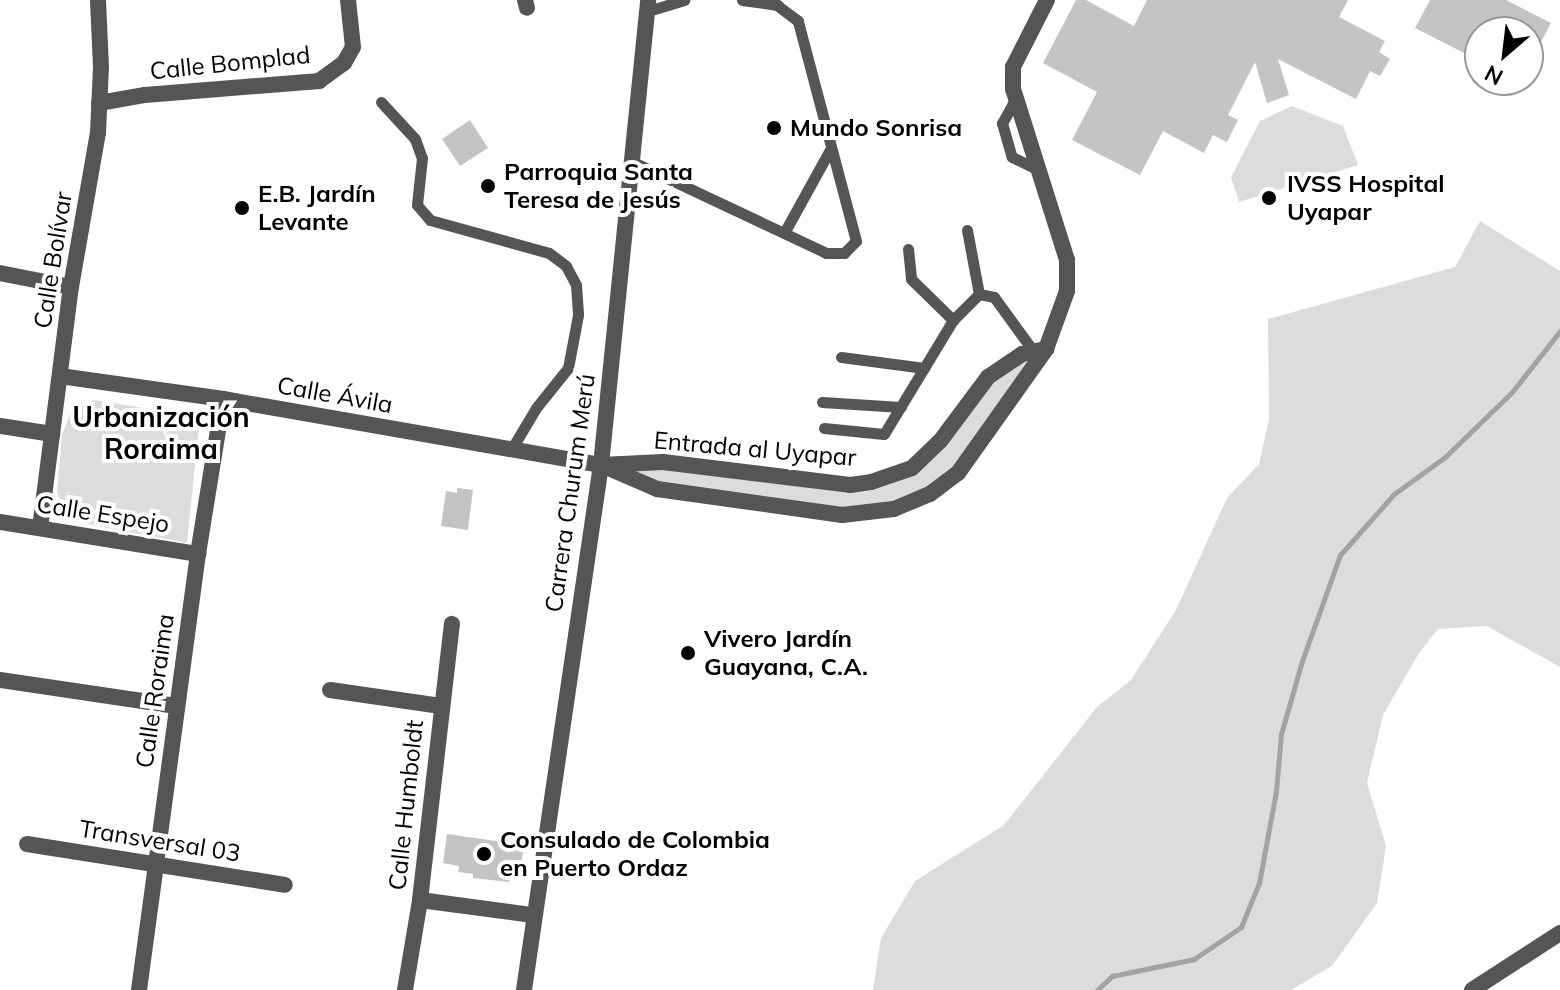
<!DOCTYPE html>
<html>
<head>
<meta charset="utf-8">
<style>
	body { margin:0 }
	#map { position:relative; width:1560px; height:990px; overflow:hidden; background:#fff; font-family:Mulish,sans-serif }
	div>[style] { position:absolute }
	.green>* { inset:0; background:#dcdcdc }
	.stream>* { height:5px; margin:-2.5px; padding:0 2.5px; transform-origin:2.5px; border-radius:2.5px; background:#a3a3a3 }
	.building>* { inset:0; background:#c4c4c4 }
	.service>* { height:11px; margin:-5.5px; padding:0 5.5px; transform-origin:5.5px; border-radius:5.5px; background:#555 }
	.minor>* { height:16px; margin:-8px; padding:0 8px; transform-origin:8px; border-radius:8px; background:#555 }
	.dots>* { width:22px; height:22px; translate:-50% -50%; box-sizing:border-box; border:4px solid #fff; border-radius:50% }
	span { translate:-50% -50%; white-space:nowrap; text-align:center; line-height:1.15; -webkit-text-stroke:8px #fff; paint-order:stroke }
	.street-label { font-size:24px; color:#000 }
	.poi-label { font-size:24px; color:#000; font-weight:700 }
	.left { translate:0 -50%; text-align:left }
	.quarter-label { font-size:28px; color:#000; font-weight:700 }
	.north { position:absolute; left:1464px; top:16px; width:80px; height:80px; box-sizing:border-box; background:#fff; border:2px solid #999; border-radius:50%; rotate:208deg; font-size:22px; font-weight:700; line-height:32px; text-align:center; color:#000 }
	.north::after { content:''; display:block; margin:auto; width:28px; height:36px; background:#000; clip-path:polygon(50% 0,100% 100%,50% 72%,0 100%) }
</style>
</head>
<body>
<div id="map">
	<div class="green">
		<div style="clip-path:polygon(1292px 106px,1343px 126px,1358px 165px,1239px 202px,1231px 177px,1260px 121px)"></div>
		<div style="clip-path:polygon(1480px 221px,1560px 271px,1560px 667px,1487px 626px,1438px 629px,1419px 653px,1383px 715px,1367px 783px,1386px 846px,1377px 903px,1332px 966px,1291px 990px,873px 990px,881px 938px,915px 881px,1004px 825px,1097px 707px,1131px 680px,1176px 610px,1227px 498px,1259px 464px,1269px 419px,1268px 319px,1455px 267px)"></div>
		<div style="clip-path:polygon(1046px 349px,958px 473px,873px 513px,657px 489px,601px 465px,663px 462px,829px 484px,912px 468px,988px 377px)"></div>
		<div style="clip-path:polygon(94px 400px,200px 417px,187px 543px,77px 522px,64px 511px,57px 492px,62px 435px,71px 411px)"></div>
	</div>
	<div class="stream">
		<div style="left:1097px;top:990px;width:21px;rotate:-43deg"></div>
		<div style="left:1112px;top:976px;width:84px;rotate:-11.7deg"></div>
		<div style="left:1194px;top:959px;width:57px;rotate:-34.2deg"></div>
		<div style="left:1241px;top:927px;width:48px;rotate:-67.8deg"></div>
		<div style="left:1259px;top:883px;width:94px;rotate:-79.5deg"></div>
		<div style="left:1276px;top:791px;width:57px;rotate:-85deg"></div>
		<div style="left:1281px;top:734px;width:76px;rotate:-74deg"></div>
		<div style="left:1302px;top:661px;width:113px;rotate:-70.3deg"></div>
		<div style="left:1340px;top:555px;width:81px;rotate:-48.5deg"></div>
		<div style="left:1394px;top:494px;width:63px;rotate:-36deg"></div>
		<div style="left:1445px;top:457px;width:93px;rotate:-44.1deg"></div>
		<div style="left:1512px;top:392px;width:78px;rotate:-51.8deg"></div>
	</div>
	<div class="building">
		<div style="clip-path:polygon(1076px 0,1086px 0,1134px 26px,1147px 0,1348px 0,1339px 17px,1385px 41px,1379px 52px,1390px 59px,1380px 76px,1370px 71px,1356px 99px,1278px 59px,1289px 95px,1267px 103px,1255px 62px,1228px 115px,1238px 120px,1227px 142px,1213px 135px,1204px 153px,1163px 131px,1140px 175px,1072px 140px,1097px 92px,1043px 63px)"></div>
		<div style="clip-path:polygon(1430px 0,1506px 0,1551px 23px,1528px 67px,1528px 32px,1480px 32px,1480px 61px,1415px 28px)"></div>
		<div style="clip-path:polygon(470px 120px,488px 148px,460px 166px,442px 139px)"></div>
		<div style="clip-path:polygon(457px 488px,473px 490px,468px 530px,441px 526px,446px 491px,457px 493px)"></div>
		<div style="clip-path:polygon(447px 834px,524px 845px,519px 879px,510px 877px,509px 882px,473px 878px,473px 874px,458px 872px,459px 866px,443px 863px)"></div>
	</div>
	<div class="service">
		<div style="left:742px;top:0;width:36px;rotate:8deg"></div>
		<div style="left:648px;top:11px;width:38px;rotate:-17deg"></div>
		<div style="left:1016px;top:98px;width:29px;rotate:119deg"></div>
		<div style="left:1002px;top:123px;width:35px;rotate:74deg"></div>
		<div style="left:1012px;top:157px;width:30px;rotate:26deg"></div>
		<div style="left:381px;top:102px;width:50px;rotate:47.4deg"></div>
		<div style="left:415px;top:139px;width:20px;rotate:70deg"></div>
		<div style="left:422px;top:158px;width:47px;rotate:96.1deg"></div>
		<div style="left:417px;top:205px;width:20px;rotate:49deg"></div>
		<div style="left:430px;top:220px;width:123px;rotate:15.5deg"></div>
		<div style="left:549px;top:253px;width:21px;rotate:37deg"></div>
		<div style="left:566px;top:266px;width:21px;rotate:62deg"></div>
		<div style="left:576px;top:285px;width:30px;rotate:86deg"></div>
		<div style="left:578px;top:315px;width:54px;rotate:100.7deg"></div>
		<div style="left:568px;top:368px;width:51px;rotate:128.7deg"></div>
		<div style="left:536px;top:408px;width:49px;rotate:120.8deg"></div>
		<div style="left:633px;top:162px;width:213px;rotate:25.2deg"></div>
		<div style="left:826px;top:253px;width:18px"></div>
		<div style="left:844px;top:253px;width:17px;rotate:-45deg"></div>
		<div style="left:856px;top:241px;width:228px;rotate:-104.8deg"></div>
		<div style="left:798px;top:21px;width:35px;rotate:-143deg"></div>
		<div style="left:967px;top:230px;width:65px;rotate:79.4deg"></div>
		<div style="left:784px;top:233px;width:97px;rotate:-61.1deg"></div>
		<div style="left:908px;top:249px;width:30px;rotate:84deg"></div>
		<div style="left:911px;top:279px;width:59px;rotate:44.3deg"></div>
		<div style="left:841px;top:357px;width:84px;rotate:7.5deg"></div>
		<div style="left:822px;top:402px;width:79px;rotate:3.6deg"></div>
		<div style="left:824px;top:428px;width:60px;rotate:5.7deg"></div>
		<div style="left:884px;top:434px;width:133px;rotate:-58.8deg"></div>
		<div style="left:953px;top:320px;width:37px;rotate:-45deg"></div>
		<div style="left:979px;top:294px;width:15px;rotate:11deg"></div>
		<div style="left:994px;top:297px;width:68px;rotate:54deg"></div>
	</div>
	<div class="minor">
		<div style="left:525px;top:0;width:8px;rotate:76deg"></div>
		<div style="left:99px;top:103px;width:47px;rotate:-9.9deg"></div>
		<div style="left:145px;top:95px;width:175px;rotate:-4.6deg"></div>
		<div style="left:319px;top:81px;width:31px;rotate:-36deg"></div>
		<div style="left:344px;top:63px;width:18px;rotate:-61deg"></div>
		<div style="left:353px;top:47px;width:47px;rotate:-96.1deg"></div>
		<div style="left:0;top:273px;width:72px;rotate:11.2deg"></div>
		<div style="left:60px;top:376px;width:165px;rotate:8deg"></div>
		<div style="left:223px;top:399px;width:384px;rotate:9.9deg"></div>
		<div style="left:601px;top:465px;width:62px;rotate:-2.8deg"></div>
		<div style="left:663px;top:462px;width:188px;rotate:7deg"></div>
		<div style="left:850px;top:485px;width:21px;rotate:-8deg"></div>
		<div style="left:871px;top:482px;width:43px;rotate:-18.9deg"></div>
		<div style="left:912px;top:468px;width:40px;rotate:-44deg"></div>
		<div style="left:941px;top:440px;width:79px;rotate:-53.3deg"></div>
		<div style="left:988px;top:377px;width:41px;rotate:-34.1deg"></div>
		<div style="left:1022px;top:354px;width:25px;rotate:-12deg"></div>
		<div style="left:0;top:426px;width:53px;rotate:8.7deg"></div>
		<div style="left:606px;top:467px;width:56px;rotate:23.3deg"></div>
		<div style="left:657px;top:489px;width:187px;rotate:8deg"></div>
		<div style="left:842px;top:515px;width:52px;rotate:-6.6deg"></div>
		<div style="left:894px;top:509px;width:39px;rotate:-23deg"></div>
		<div style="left:930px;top:494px;width:35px;rotate:-37deg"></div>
		<div style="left:958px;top:473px;width:152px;rotate:-54.6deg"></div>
		<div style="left:1046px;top:349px;width:62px;rotate:-70.1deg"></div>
		<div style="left:1067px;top:291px;width:31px;rotate:-90deg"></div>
		<div style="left:1067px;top:260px;width:179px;rotate:-107.5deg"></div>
		<div style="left:1013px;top:89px;width:22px;rotate:-90deg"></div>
		<div style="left:1013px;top:67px;width:75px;rotate:-63.1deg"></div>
		<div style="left:0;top:522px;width:201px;rotate:9.2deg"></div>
		<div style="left:40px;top:528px;width:243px;rotate:-82.7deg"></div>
		<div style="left:71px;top:287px;width:156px;rotate:-80.1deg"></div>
		<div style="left:98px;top:133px;width:66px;rotate:-87.4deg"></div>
		<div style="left:101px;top:67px;width:67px;rotate:-92.6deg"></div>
		<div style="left:0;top:680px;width:178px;rotate:8.4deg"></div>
		<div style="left:330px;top:690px;width:112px;rotate:8.2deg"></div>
		<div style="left:27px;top:844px;width:261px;rotate:9deg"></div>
		<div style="left:420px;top:900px;width:114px;rotate:7.6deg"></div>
		<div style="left:139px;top:990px;width:440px;rotate:-82.3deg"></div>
		<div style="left:198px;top:554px;width:157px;rotate:-80.8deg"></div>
		<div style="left:405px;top:990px;width:91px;rotate:-80.5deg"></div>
		<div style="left:420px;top:900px;width:278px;rotate:-83.4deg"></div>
		<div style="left:524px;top:990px;width:531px;rotate:-81.66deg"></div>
		<div style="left:601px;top:465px;width:467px;rotate:-84.2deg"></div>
		<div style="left:1472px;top:990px;width:105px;rotate:-32.9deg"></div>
	</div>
	<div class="dots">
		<div style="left:774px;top:128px;background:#000"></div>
		<div style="left:488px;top:186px;background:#000"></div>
		<div style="left:1269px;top:198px;background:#000"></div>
		<div style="left:242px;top:208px;background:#000"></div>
		<div style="left:688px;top:653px;background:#000"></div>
		<div style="left:484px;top:854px;background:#000"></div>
	</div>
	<div class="street-label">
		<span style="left:230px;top:63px;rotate:-6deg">Calle Bomplad</span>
		<span style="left:53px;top:260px;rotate:-81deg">Calle Bolívar</span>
		<span style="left:335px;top:395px;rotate:10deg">Calle Ávila</span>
		<span style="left:755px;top:449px;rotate:5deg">Entrada al Uyapar</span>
		<span style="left:570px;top:493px;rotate:-82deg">Carrera Churum Merú</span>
		<span style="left:103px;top:514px;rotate:9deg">Calle Espejo</span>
		<span style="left:155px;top:691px;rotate:-82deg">Calle Roraima</span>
		<span style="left:406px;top:805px;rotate:-84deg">Calle Humboldt</span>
		<span style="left:160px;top:841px;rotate:9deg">Transversal 03</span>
	</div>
	<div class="poi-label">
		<span class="left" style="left:790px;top:128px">Mundo Sonrisa</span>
		<span class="left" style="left:504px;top:186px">Parroquia Santa<br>Teresa de Jesús</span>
		<span class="left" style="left:1287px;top:198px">IVSS Hospital<br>Uyapar</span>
		<span class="left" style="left:258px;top:208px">E.B. Jardín<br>Levante</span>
		<span class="left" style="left:704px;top:653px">Vivero Jardín<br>Guayana, C.A.</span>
		<span class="left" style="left:500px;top:854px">Consulado de Colombia<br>en Puerto Ordaz</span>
	</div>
	<div class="quarter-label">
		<span style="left:161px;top:433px">Urbanización<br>Roraima</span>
	</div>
	<div class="north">N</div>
</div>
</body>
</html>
